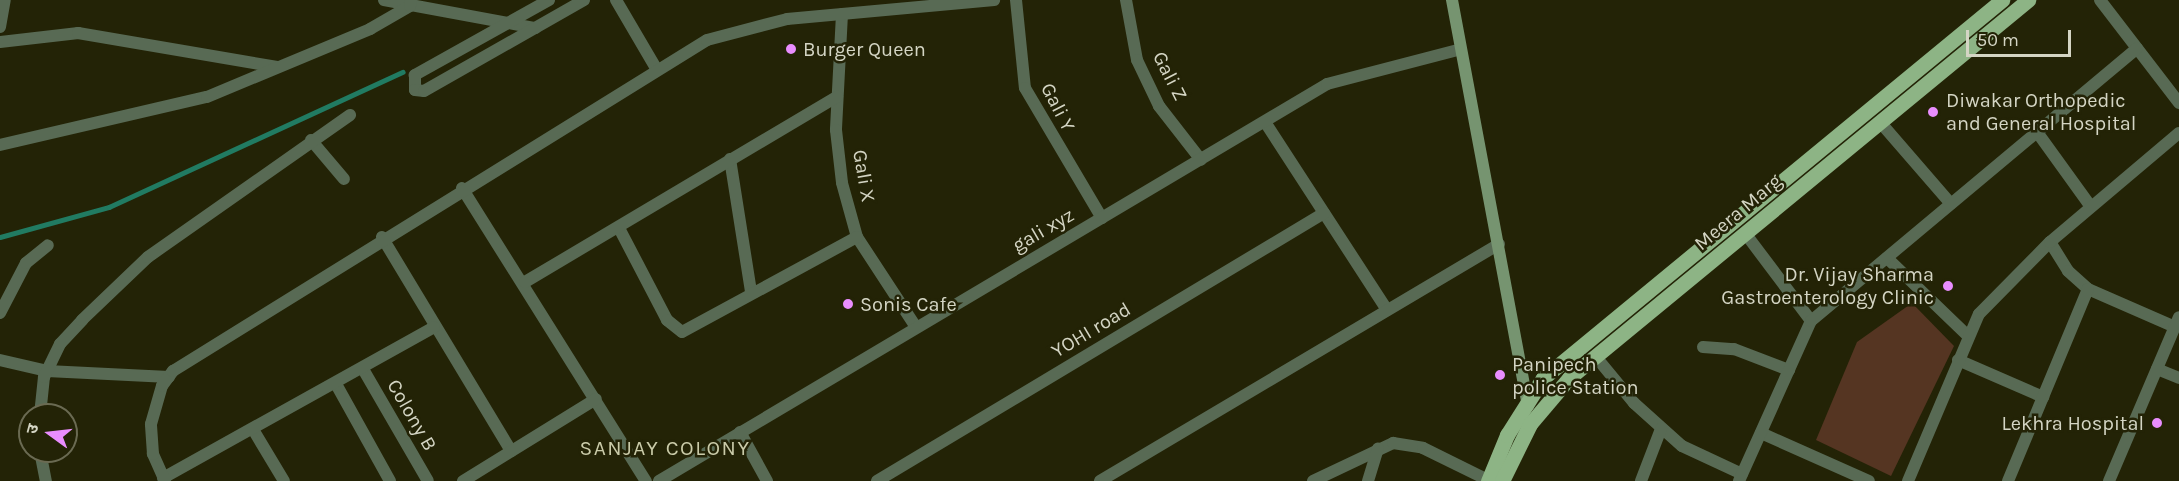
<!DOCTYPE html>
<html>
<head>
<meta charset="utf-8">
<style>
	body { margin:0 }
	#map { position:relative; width:2179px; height:481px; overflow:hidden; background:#232306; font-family:Karla,"Noto Sans Devanagari",sans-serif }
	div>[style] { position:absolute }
	.green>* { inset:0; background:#553522 }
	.stream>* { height:4.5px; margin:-2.25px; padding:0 2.25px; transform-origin:2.25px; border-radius:2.25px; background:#217b62 }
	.street>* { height:12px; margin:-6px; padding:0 6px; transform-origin:6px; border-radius:6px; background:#586a54 }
	.secondary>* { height:12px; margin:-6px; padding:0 6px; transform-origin:6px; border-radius:6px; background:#769470 }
	.primary>* { height:15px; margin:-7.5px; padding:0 7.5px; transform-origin:7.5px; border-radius:7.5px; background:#8db485 }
	.dots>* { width:16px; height:16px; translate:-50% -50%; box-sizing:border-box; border:3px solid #232306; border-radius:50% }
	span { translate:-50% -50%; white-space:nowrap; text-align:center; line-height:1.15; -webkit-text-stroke:5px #232306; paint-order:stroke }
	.poi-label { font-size:20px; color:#d4d5c4 }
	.left { translate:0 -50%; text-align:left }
	.right { translate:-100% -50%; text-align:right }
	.street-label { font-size:20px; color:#d4d5c4 }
	.neighbourhood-label { font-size:21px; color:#cacba9; letter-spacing:1.5px }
	.north { position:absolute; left:18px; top:403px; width:60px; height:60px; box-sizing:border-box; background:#232306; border:2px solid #6a6a52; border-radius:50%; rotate:285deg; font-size:16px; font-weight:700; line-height:24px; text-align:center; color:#d4d5c4 }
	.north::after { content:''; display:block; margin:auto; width:21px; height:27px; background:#e98dfe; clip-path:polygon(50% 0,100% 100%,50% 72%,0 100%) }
	.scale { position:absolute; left:1966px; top:30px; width:105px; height:27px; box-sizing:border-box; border:3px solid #d4d5c4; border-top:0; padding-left:8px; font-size:18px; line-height:21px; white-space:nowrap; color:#d4d5c4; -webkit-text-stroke:4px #232306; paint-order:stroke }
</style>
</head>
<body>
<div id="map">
	<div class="green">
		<div style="clip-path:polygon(1912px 303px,1954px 346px,1891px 476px,1816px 440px,1857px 342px)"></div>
	</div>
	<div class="stream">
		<div style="left:0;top:237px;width:113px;rotate:-15.4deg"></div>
		<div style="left:109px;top:207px;width:323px;rotate:-24.7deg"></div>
	</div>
	<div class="street">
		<div style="left:384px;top:0;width:154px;rotate:10.5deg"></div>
		<div style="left:549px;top:0;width:154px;rotate:150.8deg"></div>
		<div style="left:415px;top:75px;width:15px;rotate:90deg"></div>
		<div style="left:415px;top:90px;width:9px;rotate:6deg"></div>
		<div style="left:424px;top:91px;width:184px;rotate:-29.6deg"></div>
		<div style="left:616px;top:0;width:81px;rotate:59.6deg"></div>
		<div style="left:1016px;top:0;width:88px;rotate:84.2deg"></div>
		<div style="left:1025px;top:88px;width:151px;rotate:59.4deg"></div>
		<div style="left:1126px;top:0;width:61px;rotate:79.6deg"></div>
		<div style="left:1137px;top:60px;width:51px;rotate:64.4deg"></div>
		<div style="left:1159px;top:106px;width:68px;rotate:52.1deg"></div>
		<div style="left:2100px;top:0;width:130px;rotate:52.5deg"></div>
		<div style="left:842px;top:14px;width:116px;rotate:93deg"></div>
		<div style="left:836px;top:130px;width:53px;rotate:83.5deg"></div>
		<div style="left:842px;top:183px;width:56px;rotate:74.5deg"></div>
		<div style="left:857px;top:237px;width:108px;rotate:56.8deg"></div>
		<div style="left:0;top:27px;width:27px;rotate:-80deg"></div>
		<div style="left:0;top:42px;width:79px;rotate:-6.6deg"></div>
		<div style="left:78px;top:33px;width:202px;rotate:9.7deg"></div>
		<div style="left:1265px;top:122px;width:224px;rotate:57deg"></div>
		<div style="left:1880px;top:122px;width:108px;rotate:49.1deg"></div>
		<div style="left:2037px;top:132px;width:92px;rotate:54.2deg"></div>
		<div style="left:311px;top:140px;width:51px;rotate:49.8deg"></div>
		<div style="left:0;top:145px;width:212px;rotate:-13.1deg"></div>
		<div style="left:207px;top:97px;width:177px;rotate:-22.6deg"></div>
		<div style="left:370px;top:29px;width:46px;rotate:-29.9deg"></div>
		<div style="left:410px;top:6px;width:6px;rotate:-81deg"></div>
		<div style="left:730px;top:159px;width:135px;rotate:81deg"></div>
		<div style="left:462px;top:188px;width:346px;rotate:57.9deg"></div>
		<div style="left:619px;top:228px;width:104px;rotate:62.4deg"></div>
		<div style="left:667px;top:320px;width:19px;rotate:39deg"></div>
		<div style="left:682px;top:332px;width:199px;rotate:-28.5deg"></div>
		<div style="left:1745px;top:233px;width:110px;rotate:53.1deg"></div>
		<div style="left:382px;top:237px;width:250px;rotate:58.9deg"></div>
		<div style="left:2050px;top:242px;width:34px;rotate:58deg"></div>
		<div style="left:2068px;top:271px;width:27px;rotate:42deg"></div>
		<div style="left:2088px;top:289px;width:95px;rotate:23.6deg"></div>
		<div style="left:1887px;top:258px;width:111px;rotate:43.9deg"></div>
		<div style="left:525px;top:282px;width:363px;rotate:-30.7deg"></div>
		<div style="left:0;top:313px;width:56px;rotate:-62.5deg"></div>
		<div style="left:26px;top:263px;width:28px;rotate:-39deg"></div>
		<div style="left:1703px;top:347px;width:31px;rotate:4deg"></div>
		<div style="left:1734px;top:349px;width:59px;rotate:20.9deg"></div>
		<div style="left:1596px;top:357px;width:60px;rotate:50.4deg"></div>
		<div style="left:1634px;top:403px;width:64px;rotate:41.9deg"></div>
		<div style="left:1682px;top:446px;width:66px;rotate:25deg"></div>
		<div style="left:0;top:360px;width:48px;rotate:13.2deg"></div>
		<div style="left:47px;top:371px;width:122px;rotate:2.8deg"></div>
		<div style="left:1958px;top:360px;width:93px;rotate:23.5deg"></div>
		<div style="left:363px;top:369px;width:129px;rotate:59.9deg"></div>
		<div style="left:2157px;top:369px;width:24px;rotate:22deg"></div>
		<div style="left:336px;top:384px;width:111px;rotate:60.9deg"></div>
		<div style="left:40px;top:415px;width:38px;rotate:-84deg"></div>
		<div style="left:44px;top:377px;width:37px;rotate:-64deg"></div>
		<div style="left:60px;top:344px;width:33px;rotate:-47deg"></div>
		<div style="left:82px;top:320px;width:91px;rotate:-43.7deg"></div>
		<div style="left:148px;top:257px;width:247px;rotate:-35.1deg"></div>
		<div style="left:254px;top:431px;width:58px;rotate:59deg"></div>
		<div style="left:740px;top:432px;width:56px;rotate:61.1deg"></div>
		<div style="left:1761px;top:433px;width:118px;rotate:24deg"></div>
		<div style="left:40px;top:451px;width:31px;rotate:79deg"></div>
		<div style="left:163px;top:478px;width:310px;rotate:-29.1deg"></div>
		<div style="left:165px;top:481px;width:30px;rotate:-114deg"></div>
		<div style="left:153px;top:454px;width:30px;rotate:-94deg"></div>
		<div style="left:151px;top:424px;width:40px;rotate:-74deg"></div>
		<div style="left:162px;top:386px;width:19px;rotate:-54deg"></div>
		<div style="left:173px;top:371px;width:628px;rotate:-31.79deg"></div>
		<div style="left:707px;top:40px;width:83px;rotate:-14.7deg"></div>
		<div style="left:787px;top:19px;width:208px;rotate:-5.2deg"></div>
		<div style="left:463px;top:481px;width:156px;rotate:-31.7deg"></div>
		<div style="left:659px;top:481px;width:777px;rotate:-30.72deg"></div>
		<div style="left:1327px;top:84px;width:138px;rotate:-14.6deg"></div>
		<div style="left:877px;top:481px;width:521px;rotate:-30.94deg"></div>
		<div style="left:1100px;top:481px;width:464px;rotate:-30.7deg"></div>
		<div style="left:1313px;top:481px;width:89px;rotate:-25.4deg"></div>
		<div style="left:1393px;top:443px;width:30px;rotate:9deg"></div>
		<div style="left:1423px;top:448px;width:72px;rotate:26.2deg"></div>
		<div style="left:1368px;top:481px;width:34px;rotate:-73deg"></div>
		<div style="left:1641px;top:481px;width:56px;rotate:-69deg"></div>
		<div style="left:1739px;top:481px;width:175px;rotate:-65.8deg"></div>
		<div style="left:1811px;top:321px;width:425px;rotate:-39.9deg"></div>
		<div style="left:1908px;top:481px;width:181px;rotate:-67deg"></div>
		<div style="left:1979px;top:314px;width:101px;rotate:-45.4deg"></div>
		<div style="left:2050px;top:242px;width:169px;rotate:-40.2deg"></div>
		<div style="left:2008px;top:481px;width:208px;rotate:-67.4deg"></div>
		<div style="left:2109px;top:481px;width:178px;rotate:-66.9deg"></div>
	</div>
	<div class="secondary">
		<div style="left:1452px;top:0;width:413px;rotate:79.4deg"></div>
	</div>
	<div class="primary">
		<div style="left:1488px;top:481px;width:50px;rotate:-67.6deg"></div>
		<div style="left:1507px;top:435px;width:67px;rotate:-57.7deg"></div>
		<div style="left:1543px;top:378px;width:595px;rotate:-39.47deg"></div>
		<div style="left:1502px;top:481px;width:64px;rotate:-63.8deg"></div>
		<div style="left:1530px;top:424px;width:60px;rotate:-49.7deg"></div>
		<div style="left:1569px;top:378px;width:595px;rotate:-39.47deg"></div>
	</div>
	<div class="dots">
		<div style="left:791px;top:49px;background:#e98dfe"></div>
		<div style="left:1933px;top:112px;background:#e98dfe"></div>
		<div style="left:1948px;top:286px;background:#e98dfe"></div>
		<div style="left:848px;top:304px;background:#e98dfe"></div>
		<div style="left:1500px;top:375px;background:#e98dfe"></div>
		<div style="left:2157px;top:423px;background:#e98dfe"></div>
	</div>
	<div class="poi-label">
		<span class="left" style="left:803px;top:49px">Burger Queen</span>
		<span class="left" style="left:1946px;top:112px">Diwakar Orthopedic<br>and General Hospital</span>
		<span class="right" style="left:1934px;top:286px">Dr. Vijay Sharma<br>Gastroenterology Clinic</span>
		<span class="left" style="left:860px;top:304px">Sonis Cafe</span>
		<span class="left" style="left:1512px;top:376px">Panipech<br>police Station</span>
		<span class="right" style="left:2144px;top:423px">Lekhra Hospital</span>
	</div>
	<div class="street-label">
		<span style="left:1170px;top:76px;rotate:63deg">Gali Z</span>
		<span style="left:1058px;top:107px;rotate:63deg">Gali Y</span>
		<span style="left:864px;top:176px;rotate:80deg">Gali X</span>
		<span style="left:1738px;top:212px;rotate:-40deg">Meera Marg</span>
		<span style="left:1043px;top:230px;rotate:-30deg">gali xyz</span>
		<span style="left:1091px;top:330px;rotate:-31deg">YOHI road</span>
		<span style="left:412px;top:415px;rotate:60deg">Colony B</span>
	</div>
	<div class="neighbourhood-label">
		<span style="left:665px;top:448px">SANJAY COLONY</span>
	</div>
	<div class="north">उ</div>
	<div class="scale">50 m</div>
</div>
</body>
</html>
